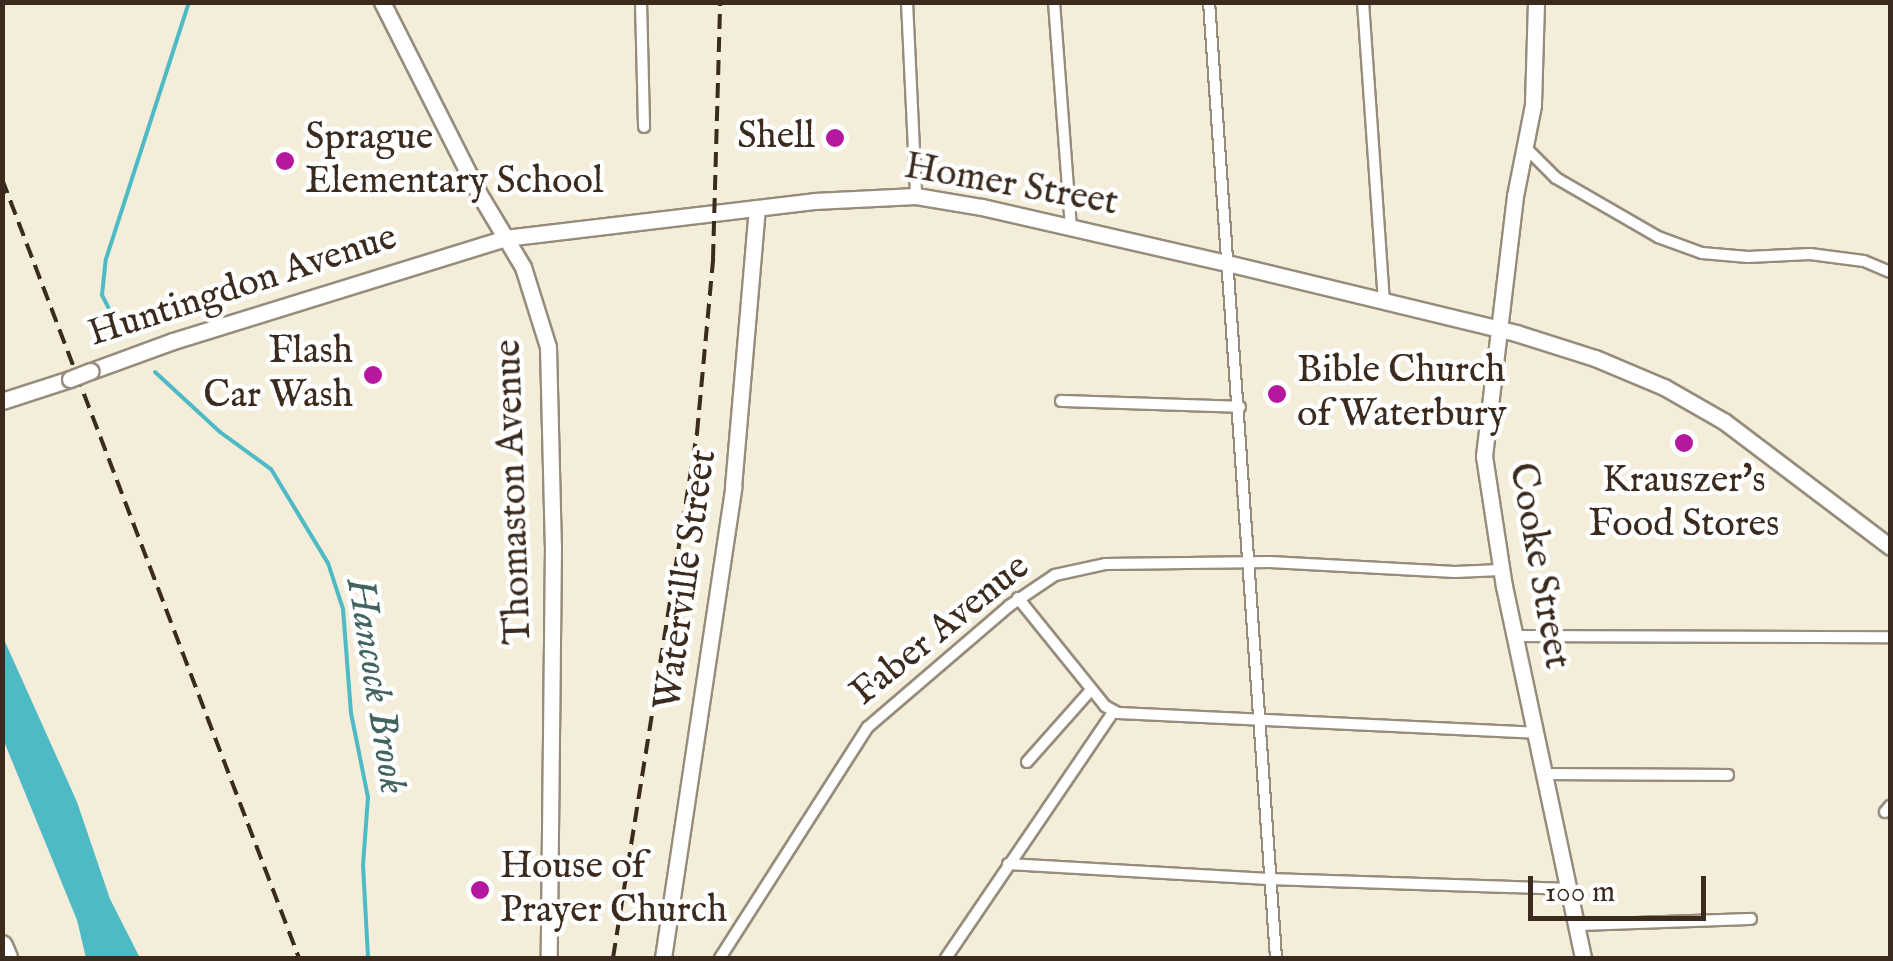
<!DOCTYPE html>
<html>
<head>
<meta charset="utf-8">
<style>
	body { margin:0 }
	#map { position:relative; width:1893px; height:961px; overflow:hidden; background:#f3edd9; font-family:"IM FELL English",serif }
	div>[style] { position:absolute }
	.water>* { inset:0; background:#4dbac6 }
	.stream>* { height:4px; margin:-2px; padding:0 2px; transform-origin:2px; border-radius:2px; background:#4dbac6 }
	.roads { filter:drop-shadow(2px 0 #978c7c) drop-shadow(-2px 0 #978c7c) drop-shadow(0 2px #978c7c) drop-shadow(0 -2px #978c7c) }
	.street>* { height:10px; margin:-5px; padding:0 5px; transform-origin:5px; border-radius:5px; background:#fff }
	.secondary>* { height:15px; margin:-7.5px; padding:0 7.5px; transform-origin:7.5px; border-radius:7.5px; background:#fff }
	.highway>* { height:20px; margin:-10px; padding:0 10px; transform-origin:10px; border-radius:10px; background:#fff }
	.rail>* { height:4px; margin-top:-2px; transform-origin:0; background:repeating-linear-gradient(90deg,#3b2a1e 0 15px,transparent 0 23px) }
	.bridges { filter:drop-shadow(2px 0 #978c7c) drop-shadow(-2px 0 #978c7c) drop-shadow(0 2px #978c7c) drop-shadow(0 -2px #978c7c) }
	.secondary-bridge>* { height:15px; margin:-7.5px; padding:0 7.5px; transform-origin:7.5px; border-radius:7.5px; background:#fff }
	.dots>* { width:28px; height:28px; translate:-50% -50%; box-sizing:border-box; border:5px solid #fff; border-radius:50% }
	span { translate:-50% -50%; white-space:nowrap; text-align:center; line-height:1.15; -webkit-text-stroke:9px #fff; paint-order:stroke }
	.poi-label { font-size:38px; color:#3b2a1e }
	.right { translate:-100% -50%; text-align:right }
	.left { translate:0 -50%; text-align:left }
	.street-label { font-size:38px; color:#3b2a1e }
	.water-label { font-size:40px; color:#426461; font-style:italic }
	.frame { position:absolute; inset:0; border:5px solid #3b2a1e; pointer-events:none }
	.scale { position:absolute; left:1528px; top:876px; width:178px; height:45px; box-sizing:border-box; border:5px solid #3b2a1e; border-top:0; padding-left:12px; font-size:30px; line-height:35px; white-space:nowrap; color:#3b2a1e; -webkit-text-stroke:8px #fff; paint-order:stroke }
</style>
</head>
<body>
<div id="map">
	<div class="water">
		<div style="clip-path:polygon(2px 635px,77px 802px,110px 899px,140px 958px,86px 958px,77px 920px,3px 739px)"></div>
	</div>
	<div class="stream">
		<div style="left:123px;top:336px;width:46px;rotate:-117.1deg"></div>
		<div style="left:102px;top:295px;width:36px;rotate:-84deg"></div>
		<div style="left:106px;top:259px;width:270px;rotate:-72.1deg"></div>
		<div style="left:155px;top:372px;width:88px;rotate:42.7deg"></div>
		<div style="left:220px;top:432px;width:63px;rotate:36deg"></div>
		<div style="left:271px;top:469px;width:110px;rotate:58.8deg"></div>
		<div style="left:328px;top:563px;width:48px;rotate:71.9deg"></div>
		<div style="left:343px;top:609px;width:104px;rotate:85.6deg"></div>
		<div style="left:351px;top:713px;width:86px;rotate:78.6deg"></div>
		<div style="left:368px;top:797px;width:68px;rotate:94.2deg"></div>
		<div style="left:363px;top:865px;width:93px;rotate:86.9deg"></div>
	</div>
	<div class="roads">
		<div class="street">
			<div style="left:641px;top:2px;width:125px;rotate:88.6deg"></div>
			<div style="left:907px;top:2px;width:194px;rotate:87.3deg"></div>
			<div style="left:1054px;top:2px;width:226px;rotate:85.7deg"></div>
			<div style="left:1209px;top:2px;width:958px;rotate:85.99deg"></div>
			<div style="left:1363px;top:2px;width:301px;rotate:86deg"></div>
			<div style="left:1525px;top:147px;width:44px;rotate:45deg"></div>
			<div style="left:1556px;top:178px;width:118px;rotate:30deg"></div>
			<div style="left:1658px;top:237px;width:47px;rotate:20deg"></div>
			<div style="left:1702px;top:253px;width:46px;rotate:5deg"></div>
			<div style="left:1748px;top:257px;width:62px;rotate:-2.8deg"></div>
			<div style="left:1810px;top:254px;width:54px;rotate:7.4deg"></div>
			<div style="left:1864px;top:261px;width:28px;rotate:23deg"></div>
			<div style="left:1061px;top:401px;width:179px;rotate:1.9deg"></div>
			<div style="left:1018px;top:598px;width:139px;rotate:51.1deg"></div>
			<div style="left:1105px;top:706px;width:15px;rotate:28deg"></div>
			<div style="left:1118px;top:713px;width:418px;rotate:2.7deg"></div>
			<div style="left:1515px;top:636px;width:375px;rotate:0.2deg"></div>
			<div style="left:1027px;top:762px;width:96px;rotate:-48.4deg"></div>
			<div style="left:1546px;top:774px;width:182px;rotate:0.3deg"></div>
			<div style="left:1885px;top:812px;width:8px;rotate:-50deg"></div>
			<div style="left:1008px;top:864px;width:261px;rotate:3.3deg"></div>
			<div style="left:1269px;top:879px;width:301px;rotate:1.9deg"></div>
			<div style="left:1578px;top:925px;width:173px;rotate:-2deg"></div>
			<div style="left:720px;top:958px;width:274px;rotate:-57.4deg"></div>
			<div style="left:868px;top:727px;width:186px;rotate:-40.6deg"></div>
			<div style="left:1009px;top:606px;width:55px;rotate:-34deg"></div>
			<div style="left:1055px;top:575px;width:51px;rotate:-12.4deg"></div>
			<div style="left:1105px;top:564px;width:165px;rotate:-0.7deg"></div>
			<div style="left:1270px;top:562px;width:185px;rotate:3.1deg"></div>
			<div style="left:1455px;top:572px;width:46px;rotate:-2.5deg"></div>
			<div style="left:946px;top:958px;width:297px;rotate:-55.8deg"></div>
		</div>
		<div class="secondary">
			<div style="left:382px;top:2px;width:213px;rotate:63.2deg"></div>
			<div style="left:478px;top:192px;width:87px;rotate:59deg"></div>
			<div style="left:523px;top:267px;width:84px;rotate:72.6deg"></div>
			<div style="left:548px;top:347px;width:199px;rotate:88.6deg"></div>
			<div style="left:553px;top:546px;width:412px;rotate:90.6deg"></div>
			<div style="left:1536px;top:2px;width:103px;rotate:91.7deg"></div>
			<div style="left:1533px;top:105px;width:93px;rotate:101.2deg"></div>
			<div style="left:1515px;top:196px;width:262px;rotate:96.8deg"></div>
			<div style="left:1484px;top:456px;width:132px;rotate:81.3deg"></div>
			<div style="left:1504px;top:586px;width:380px;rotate:78deg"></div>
			<div style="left:91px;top:371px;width:87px;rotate:-20.1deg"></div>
			<div style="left:173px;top:341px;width:348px;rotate:-17.2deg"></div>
			<div style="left:505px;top:238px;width:311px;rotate:-6.8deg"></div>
			<div style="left:814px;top:201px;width:102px;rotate:-2.8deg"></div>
			<div style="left:916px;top:196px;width:67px;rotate:9.5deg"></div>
			<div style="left:982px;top:207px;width:251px;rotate:12.9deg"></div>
			<div style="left:1227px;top:263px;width:297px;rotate:13.6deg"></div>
			<div style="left:1516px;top:333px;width:83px;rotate:17.6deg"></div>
			<div style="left:1595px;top:358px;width:75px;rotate:22.8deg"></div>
			<div style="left:1664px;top:387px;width:70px;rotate:29.8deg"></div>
			<div style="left:1725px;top:422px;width:207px;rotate:37.1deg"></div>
			<div style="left:2px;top:401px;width:71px;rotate:-17.9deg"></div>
			<div style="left:663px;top:958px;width:476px;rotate:-81.5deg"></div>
			<div style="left:733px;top:487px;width:280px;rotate:-85.1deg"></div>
		</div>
		<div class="highway">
			<div style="left:2px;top:946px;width:13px;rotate:67deg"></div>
		</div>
	</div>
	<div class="rail">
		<div style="left:2px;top:179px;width:834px;rotate:69.13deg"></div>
		<div style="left:613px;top:958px;width:532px;rotate:-80.91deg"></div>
		<div style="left:697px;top:433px;width:175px;rotate:-84.7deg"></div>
		<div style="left:713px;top:259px;width:257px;rotate:-88.4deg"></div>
	</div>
	<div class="bridges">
		<div class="secondary-bridge">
			<div style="left:70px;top:379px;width:22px;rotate:-21deg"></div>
		</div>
	</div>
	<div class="dots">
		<div style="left:835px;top:138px;background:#b5179e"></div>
		<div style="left:285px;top:161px;background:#b5179e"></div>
		<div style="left:373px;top:375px;background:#b5179e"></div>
		<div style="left:1277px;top:394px;background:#b5179e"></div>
		<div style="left:1684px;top:443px;background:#b5179e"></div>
		<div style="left:480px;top:890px;background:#b5179e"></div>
	</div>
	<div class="poi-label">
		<span class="right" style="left:815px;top:138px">Shell</span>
		<span class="left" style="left:305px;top:161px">Sprague<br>Elementary School</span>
		<span class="right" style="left:353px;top:375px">Flash<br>Car Wash</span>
		<span class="left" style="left:1297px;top:394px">Bible Church<br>of Waterbury</span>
		<span style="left:1684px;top:504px">Krauszer's<br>Food Stores</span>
		<span class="left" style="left:500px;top:890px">House of<br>Prayer Church</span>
	</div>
	<div class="street-label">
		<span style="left:1011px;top:186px;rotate:10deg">Homer Street</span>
		<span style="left:243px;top:287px;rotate:-18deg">Huntingdon Avenue</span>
		<span style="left:515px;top:492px;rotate:-92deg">Thomaston Avenue</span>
		<span style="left:1538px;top:566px;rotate:80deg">Cooke Street</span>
		<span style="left:687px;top:580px;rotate:-82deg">Waterville Street</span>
		<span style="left:941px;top:631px;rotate:-39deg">Faber Avenue</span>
	</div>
	<div class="water-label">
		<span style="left:375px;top:686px;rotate:81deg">Hancock Brook</span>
	</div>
	<div class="frame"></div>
	<div class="scale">100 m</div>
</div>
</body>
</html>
